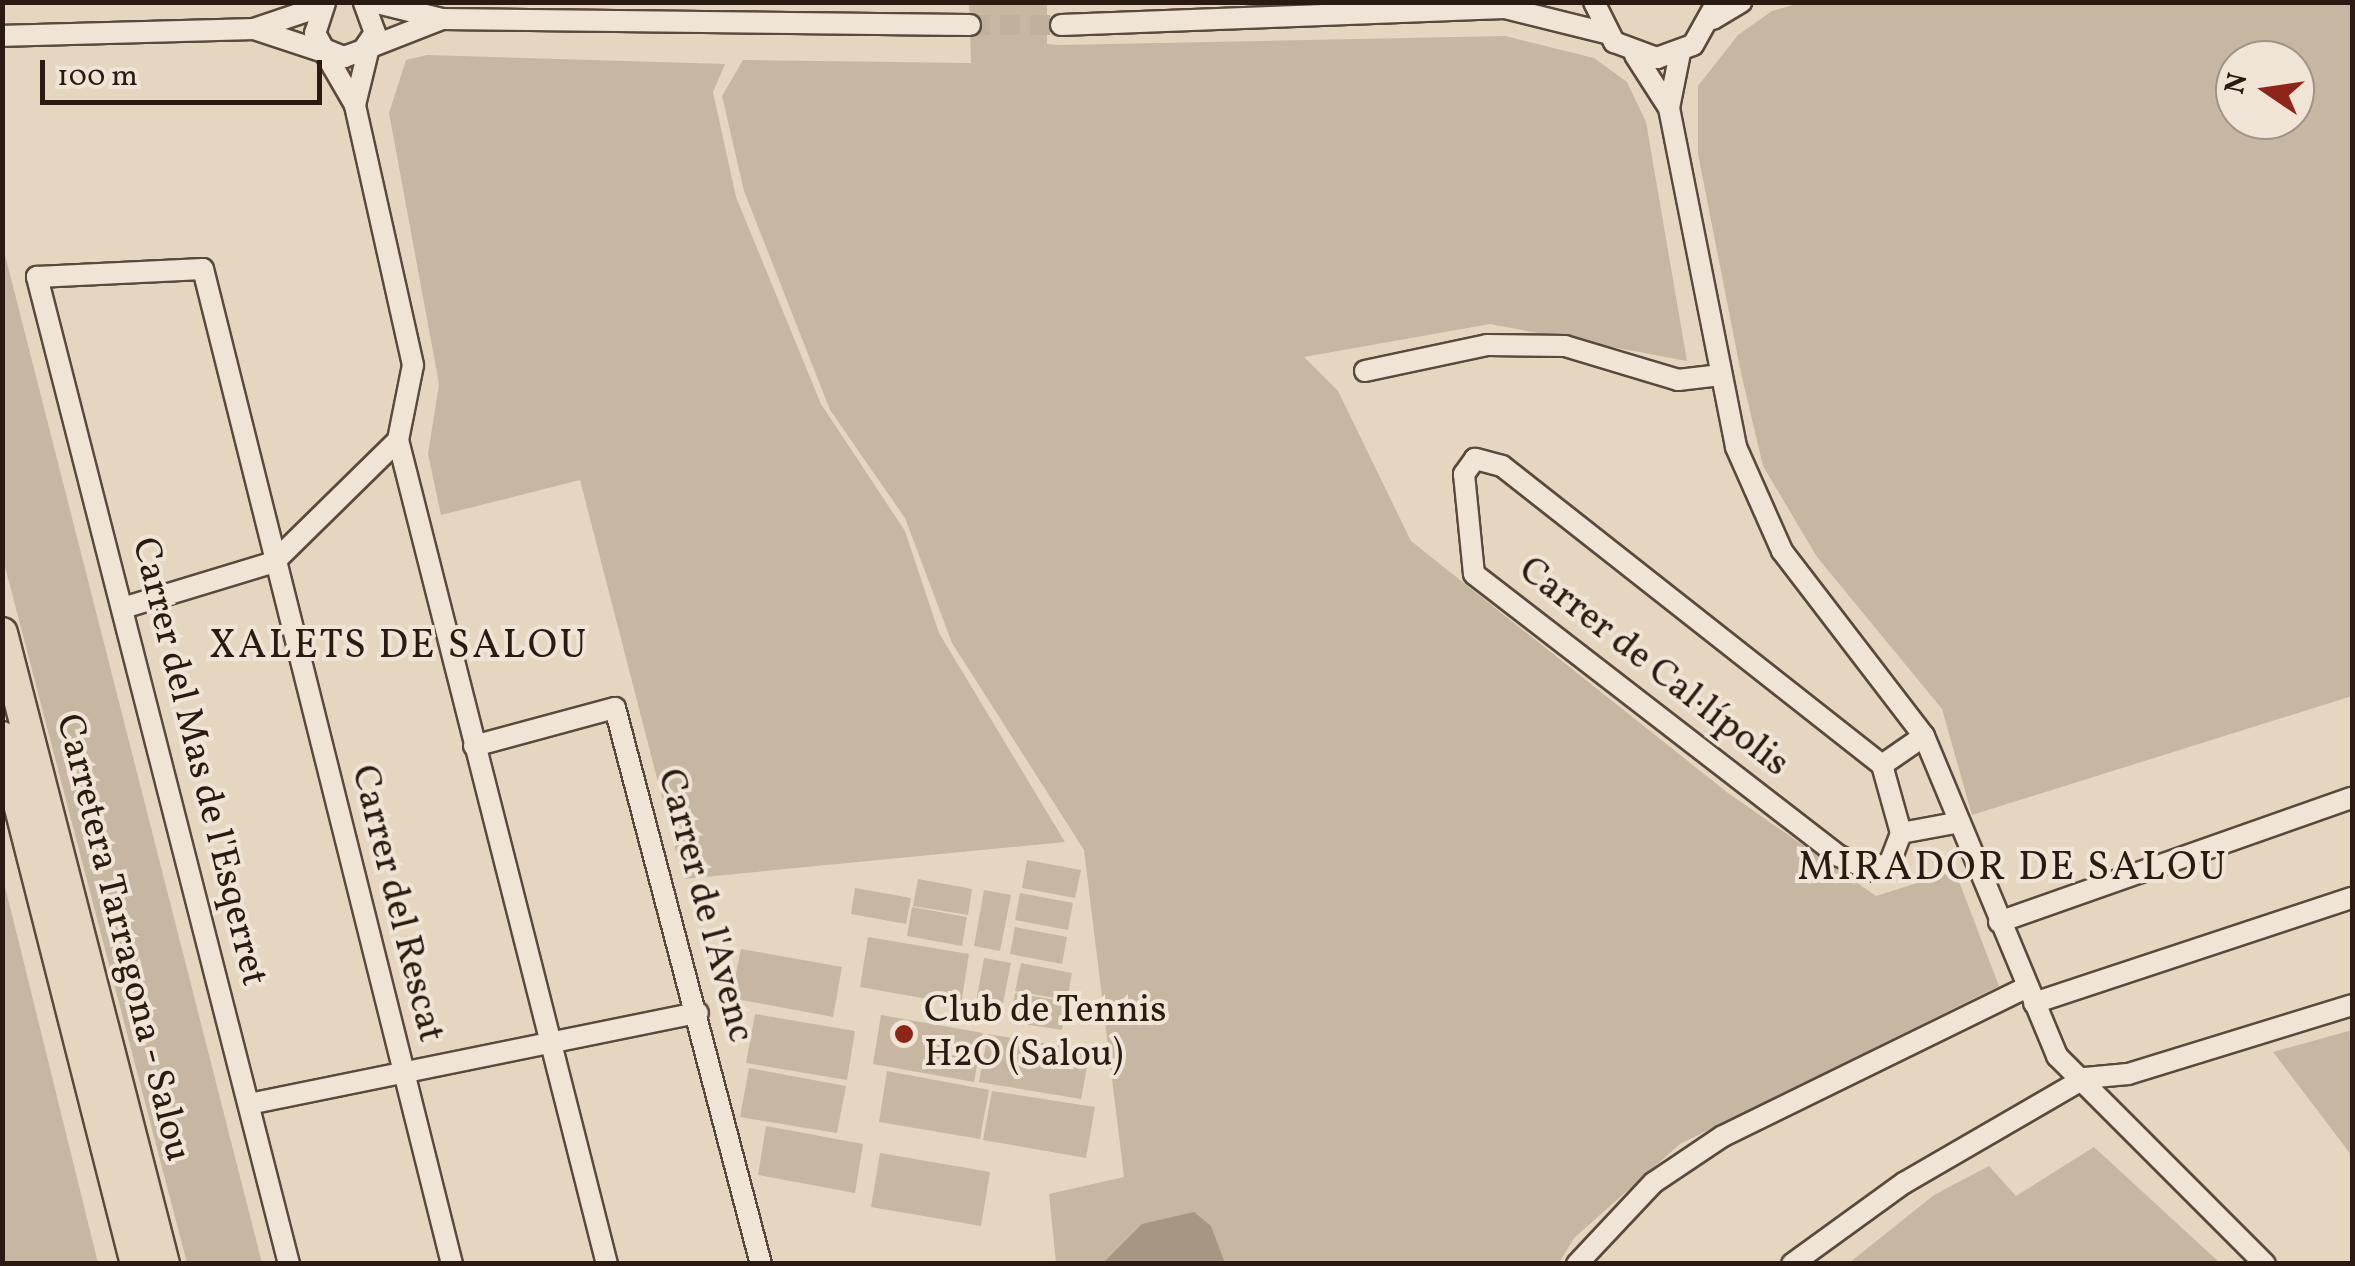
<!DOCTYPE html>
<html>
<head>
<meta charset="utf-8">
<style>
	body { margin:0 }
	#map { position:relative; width:2355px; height:1266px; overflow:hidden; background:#e7d6bf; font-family:Vollkorn,serif }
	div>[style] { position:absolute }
	.green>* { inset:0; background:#c7b6a1 }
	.water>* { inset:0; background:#a79684 }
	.minor-tunnel>* { height:20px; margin-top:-10px; transform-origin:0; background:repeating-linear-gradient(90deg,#c1b09c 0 20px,transparent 0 30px) }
	.roads { filter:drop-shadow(2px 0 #5a493c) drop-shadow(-2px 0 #5a493c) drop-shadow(0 2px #5a493c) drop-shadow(0 -2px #5a493c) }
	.minor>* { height:20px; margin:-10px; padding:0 10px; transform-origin:10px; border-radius:10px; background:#efe4d5 }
	.highway>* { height:30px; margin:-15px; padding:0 15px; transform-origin:15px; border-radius:15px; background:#e7d6bf }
	.dots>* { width:28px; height:28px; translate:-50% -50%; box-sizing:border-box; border:5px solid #efe4d5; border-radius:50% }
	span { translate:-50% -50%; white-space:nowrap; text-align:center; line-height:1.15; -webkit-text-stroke:8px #efe4d5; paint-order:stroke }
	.street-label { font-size:38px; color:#2b1a11 }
	.poi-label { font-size:38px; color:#2b1a11 }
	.left { translate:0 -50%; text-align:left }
	.neighbourhood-label { font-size:40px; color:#2b1a11; letter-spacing:2.5px }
	.frame { position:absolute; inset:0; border:5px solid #2b1a11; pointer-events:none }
	.north { position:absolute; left:2215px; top:40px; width:100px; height:100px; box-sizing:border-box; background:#efe4d5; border:2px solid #a19387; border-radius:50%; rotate:283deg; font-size:28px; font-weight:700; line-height:40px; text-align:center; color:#2b1a11 }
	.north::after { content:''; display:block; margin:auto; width:35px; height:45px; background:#8f2418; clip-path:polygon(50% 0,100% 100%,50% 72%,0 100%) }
	.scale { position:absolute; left:40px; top:60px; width:282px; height:45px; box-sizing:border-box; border:5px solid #2b1a11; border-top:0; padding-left:12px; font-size:30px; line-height:35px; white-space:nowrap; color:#2b1a11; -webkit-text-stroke:8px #efe4d5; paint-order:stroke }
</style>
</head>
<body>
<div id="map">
	<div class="green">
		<div style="clip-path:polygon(969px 2px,1047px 3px,1047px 44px,1059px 45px,1505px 36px,1594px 58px,1627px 82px,1646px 122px,1687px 361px,1490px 324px,1304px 357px,1338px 391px,1411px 541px,1728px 793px,1876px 896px,1955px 871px,1999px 986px,1680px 1144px,1574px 1238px,1559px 1263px,1056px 1263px,1049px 1194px,1124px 1177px,1084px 850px,952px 643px,905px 518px,830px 410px,744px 191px,722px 96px,743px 60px,971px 63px)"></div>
		<div style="clip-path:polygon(evenodd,1805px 2px,2352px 3px,2352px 696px,1972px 815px,1942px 709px,1817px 557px,1763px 466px,1741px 373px,1698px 154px,1698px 86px,1738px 35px,1772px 11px,1805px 2px,2235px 60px,2295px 60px,2295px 120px,2235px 120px,2235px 60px)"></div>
		<div style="clip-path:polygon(427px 55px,725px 64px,713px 92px,736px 197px,821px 404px,905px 531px,939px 633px,1065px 842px,683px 879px,580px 480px,441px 515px,428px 454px,439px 384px,389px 113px,406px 60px)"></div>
		<div style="clip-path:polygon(3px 247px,262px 1263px,187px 1263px,3px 559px)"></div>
		<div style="clip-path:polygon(1027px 860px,1081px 870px,1075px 898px,1022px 888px)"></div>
		<div style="clip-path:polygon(3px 879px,20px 947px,98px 1263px,3px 1263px)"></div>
		<div style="clip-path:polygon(918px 879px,972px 889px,968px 915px,913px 906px)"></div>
		<div style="clip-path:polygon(855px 888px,911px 898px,906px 924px,851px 914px)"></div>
		<div style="clip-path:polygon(984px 890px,1011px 895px,1000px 951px,974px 946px)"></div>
		<div style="clip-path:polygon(1020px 893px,1073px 903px,1068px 930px,1015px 920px)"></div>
		<div style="clip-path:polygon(912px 907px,967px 917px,962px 946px,907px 936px)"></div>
		<div style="clip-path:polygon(1015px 927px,1067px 937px,1062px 964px,1010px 954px)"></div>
		<div style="clip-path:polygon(868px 937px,969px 954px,961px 1005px,860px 987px)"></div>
		<div style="clip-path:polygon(741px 949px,842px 967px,833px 1017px,731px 998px)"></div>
		<div style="clip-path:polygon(984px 958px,1011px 963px,1000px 1018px,974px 1013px)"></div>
		<div style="clip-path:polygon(1021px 963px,1072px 973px,1067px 1000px,1015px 991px)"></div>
		<div style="clip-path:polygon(1015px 993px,1067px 1002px,1062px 1030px,1010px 1022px)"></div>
		<div style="clip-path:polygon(755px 1014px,855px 1031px,847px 1080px,746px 1063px)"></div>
		<div style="clip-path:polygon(881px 1015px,983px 1033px,974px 1082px,873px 1064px)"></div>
		<div style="clip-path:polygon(2352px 1030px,2352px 1156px,2273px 1052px)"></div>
		<div style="clip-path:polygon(988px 1034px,1090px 1051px,1081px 1099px,979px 1082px)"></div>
		<div style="clip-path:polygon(749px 1068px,846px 1086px,837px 1133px,740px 1117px)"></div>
		<div style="clip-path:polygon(887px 1071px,989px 1090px,980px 1139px,879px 1122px)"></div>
		<div style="clip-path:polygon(992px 1091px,1095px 1107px,1086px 1158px,983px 1140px)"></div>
		<div style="clip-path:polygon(766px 1126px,863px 1144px,855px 1193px,758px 1175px)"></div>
		<div style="clip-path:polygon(2094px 1147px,2220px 1263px,1849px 1263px,1934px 1195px,1989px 1166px,2016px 1196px)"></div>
		<div style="clip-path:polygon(880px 1153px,990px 1172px,981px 1226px,871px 1207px)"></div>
	</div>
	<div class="water">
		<div style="clip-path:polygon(1194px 1212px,1211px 1226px,1225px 1263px,1103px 1263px,1142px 1224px)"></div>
	</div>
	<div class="minor-tunnel">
		<div style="left:970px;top:25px;width:91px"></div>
	</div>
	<div class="roads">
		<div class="minor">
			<div style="left:1521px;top:2px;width:17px;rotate:159deg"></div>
			<div style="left:1505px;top:8px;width:104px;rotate:13.9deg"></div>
			<div style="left:1594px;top:2px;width:45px;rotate:63.4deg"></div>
			<div style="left:1614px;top:42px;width:46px;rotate:20.4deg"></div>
			<div style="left:1657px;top:58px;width:38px;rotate:-20deg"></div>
			<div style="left:1693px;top:45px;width:49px;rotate:-60.8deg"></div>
			<div style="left:325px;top:3px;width:32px;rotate:108deg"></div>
			<div style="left:315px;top:33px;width:18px;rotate:61deg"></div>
			<div style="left:324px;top:49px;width:22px;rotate:22deg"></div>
			<div style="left:344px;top:57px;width:20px;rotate:-20deg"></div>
			<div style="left:363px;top:50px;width:21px;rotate:-55deg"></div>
			<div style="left:375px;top:33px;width:33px;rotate:-110deg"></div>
			<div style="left:322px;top:6px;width:72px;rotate:161.3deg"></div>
			<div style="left:254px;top:29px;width:83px;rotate:18.2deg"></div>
			<div style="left:442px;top:19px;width:528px;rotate:0.65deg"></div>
			<div style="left:1713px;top:19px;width:33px;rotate:-31deg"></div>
			<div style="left:1061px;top:25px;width:444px;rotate:-2.2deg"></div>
			<div style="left:2px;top:36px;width:252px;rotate:-1.6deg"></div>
			<div style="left:322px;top:48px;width:66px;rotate:59.9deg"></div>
			<div style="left:355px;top:105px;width:64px;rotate:-76.4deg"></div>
			<div style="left:363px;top:50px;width:85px;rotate:-21.4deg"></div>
			<div style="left:442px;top:19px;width:71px;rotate:-166.2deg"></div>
			<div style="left:1635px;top:55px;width:63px;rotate:57.3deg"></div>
			<div style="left:1669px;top:108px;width:56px;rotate:-78.7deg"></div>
			<div style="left:1669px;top:108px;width:346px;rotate:78.8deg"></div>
			<div style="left:1736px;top:447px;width:114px;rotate:66.1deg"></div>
			<div style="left:1782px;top:551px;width:233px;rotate:52.5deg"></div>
			<div style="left:1924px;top:736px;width:347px;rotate:67.4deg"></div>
			<div style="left:2057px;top:1056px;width:294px;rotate:45deg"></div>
			<div style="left:1365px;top:371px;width:125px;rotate:-12deg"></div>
			<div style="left:1487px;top:345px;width:78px;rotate:0.7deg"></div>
			<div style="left:1565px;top:346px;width:118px;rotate:16.7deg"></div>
			<div style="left:1678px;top:380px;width:43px;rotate:-6.6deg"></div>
			<div style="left:398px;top:440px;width:850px;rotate:75.77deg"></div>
			<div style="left:123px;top:608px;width:158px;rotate:-16.9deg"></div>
			<div style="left:274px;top:562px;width:174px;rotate:-44.5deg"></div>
			<div style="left:398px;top:440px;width:76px;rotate:-78.7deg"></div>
			<div style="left:413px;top:365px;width:266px;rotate:-102.6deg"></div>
			<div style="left:474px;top:746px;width:146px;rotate:-15.1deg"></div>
			<div style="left:615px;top:708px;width:575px;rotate:75.29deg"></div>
			<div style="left:1882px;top:765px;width:484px;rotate:-141.8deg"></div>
			<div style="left:1502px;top:466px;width:28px;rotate:-165deg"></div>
			<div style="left:1475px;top:459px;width:19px;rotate:126deg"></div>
			<div style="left:1464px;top:474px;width:100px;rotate:84.3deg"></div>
			<div style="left:1474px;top:574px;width:461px;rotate:37.7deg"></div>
			<div style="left:1839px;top:856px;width:36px;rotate:24deg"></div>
			<div style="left:1872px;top:871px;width:20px;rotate:-27deg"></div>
			<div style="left:1890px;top:862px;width:31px;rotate:-69deg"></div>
			<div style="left:1901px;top:833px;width:71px;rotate:-105.6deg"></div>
			<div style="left:1882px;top:765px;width:51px;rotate:-34.6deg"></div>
			<div style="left:1901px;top:833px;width:55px;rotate:-10.5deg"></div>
			<div style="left:1999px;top:922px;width:374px;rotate:-19.4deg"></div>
			<div style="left:2034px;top:1003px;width:335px;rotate:-18.3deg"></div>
			<div style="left:249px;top:1104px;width:458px;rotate:-11.5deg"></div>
			<div style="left:289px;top:1264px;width:1019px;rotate:-104.32deg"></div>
			<div style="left:37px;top:277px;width:166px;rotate:-2.8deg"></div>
			<div style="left:203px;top:269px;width:1026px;rotate:75.95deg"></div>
			<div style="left:1577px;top:1264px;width:111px;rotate:-46.8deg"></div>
			<div style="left:1653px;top:1183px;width:84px;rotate:-33.9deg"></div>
			<div style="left:1723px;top:1136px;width:339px;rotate:-26.1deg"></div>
			<div style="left:1792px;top:1264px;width:138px;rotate:-35.9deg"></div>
			<div style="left:1904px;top:1183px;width:209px;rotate:-30.1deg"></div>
			<div style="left:2085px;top:1078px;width:43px;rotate:-5.3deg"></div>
			<div style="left:2128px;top:1074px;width:234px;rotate:-17.1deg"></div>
		</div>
		<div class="highway">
			<div style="left:2px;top:633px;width:651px;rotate:75.6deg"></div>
			<div style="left:2px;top:737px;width:544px;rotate:75.73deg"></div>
		</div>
	</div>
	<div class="dots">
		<div style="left:904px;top:1034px;background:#8f2418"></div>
	</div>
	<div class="street-label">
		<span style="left:1653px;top:668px;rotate:38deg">Carrer de Cal·lípolis</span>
		<span style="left:198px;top:762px;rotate:76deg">Carrer del Mas de l'Esqerret</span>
		<span style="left:396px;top:904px;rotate:76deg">Carrer del Rescat</span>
		<span style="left:704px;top:906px;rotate:75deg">Carrer de l'Avenc</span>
		<span style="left:122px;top:938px;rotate:76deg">Carretera Tarragona - Salou</span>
	</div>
	<div class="poi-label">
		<span class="left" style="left:924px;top:1034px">Club de Tennis<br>H2O (Salou)</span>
	</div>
	<div class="neighbourhood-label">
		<span style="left:399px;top:647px">XALETS DE SALOU</span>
		<span style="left:2013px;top:869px">MIRADOR DE SALOU</span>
	</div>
	<div class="frame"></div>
	<div class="north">N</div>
	<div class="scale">100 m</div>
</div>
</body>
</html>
